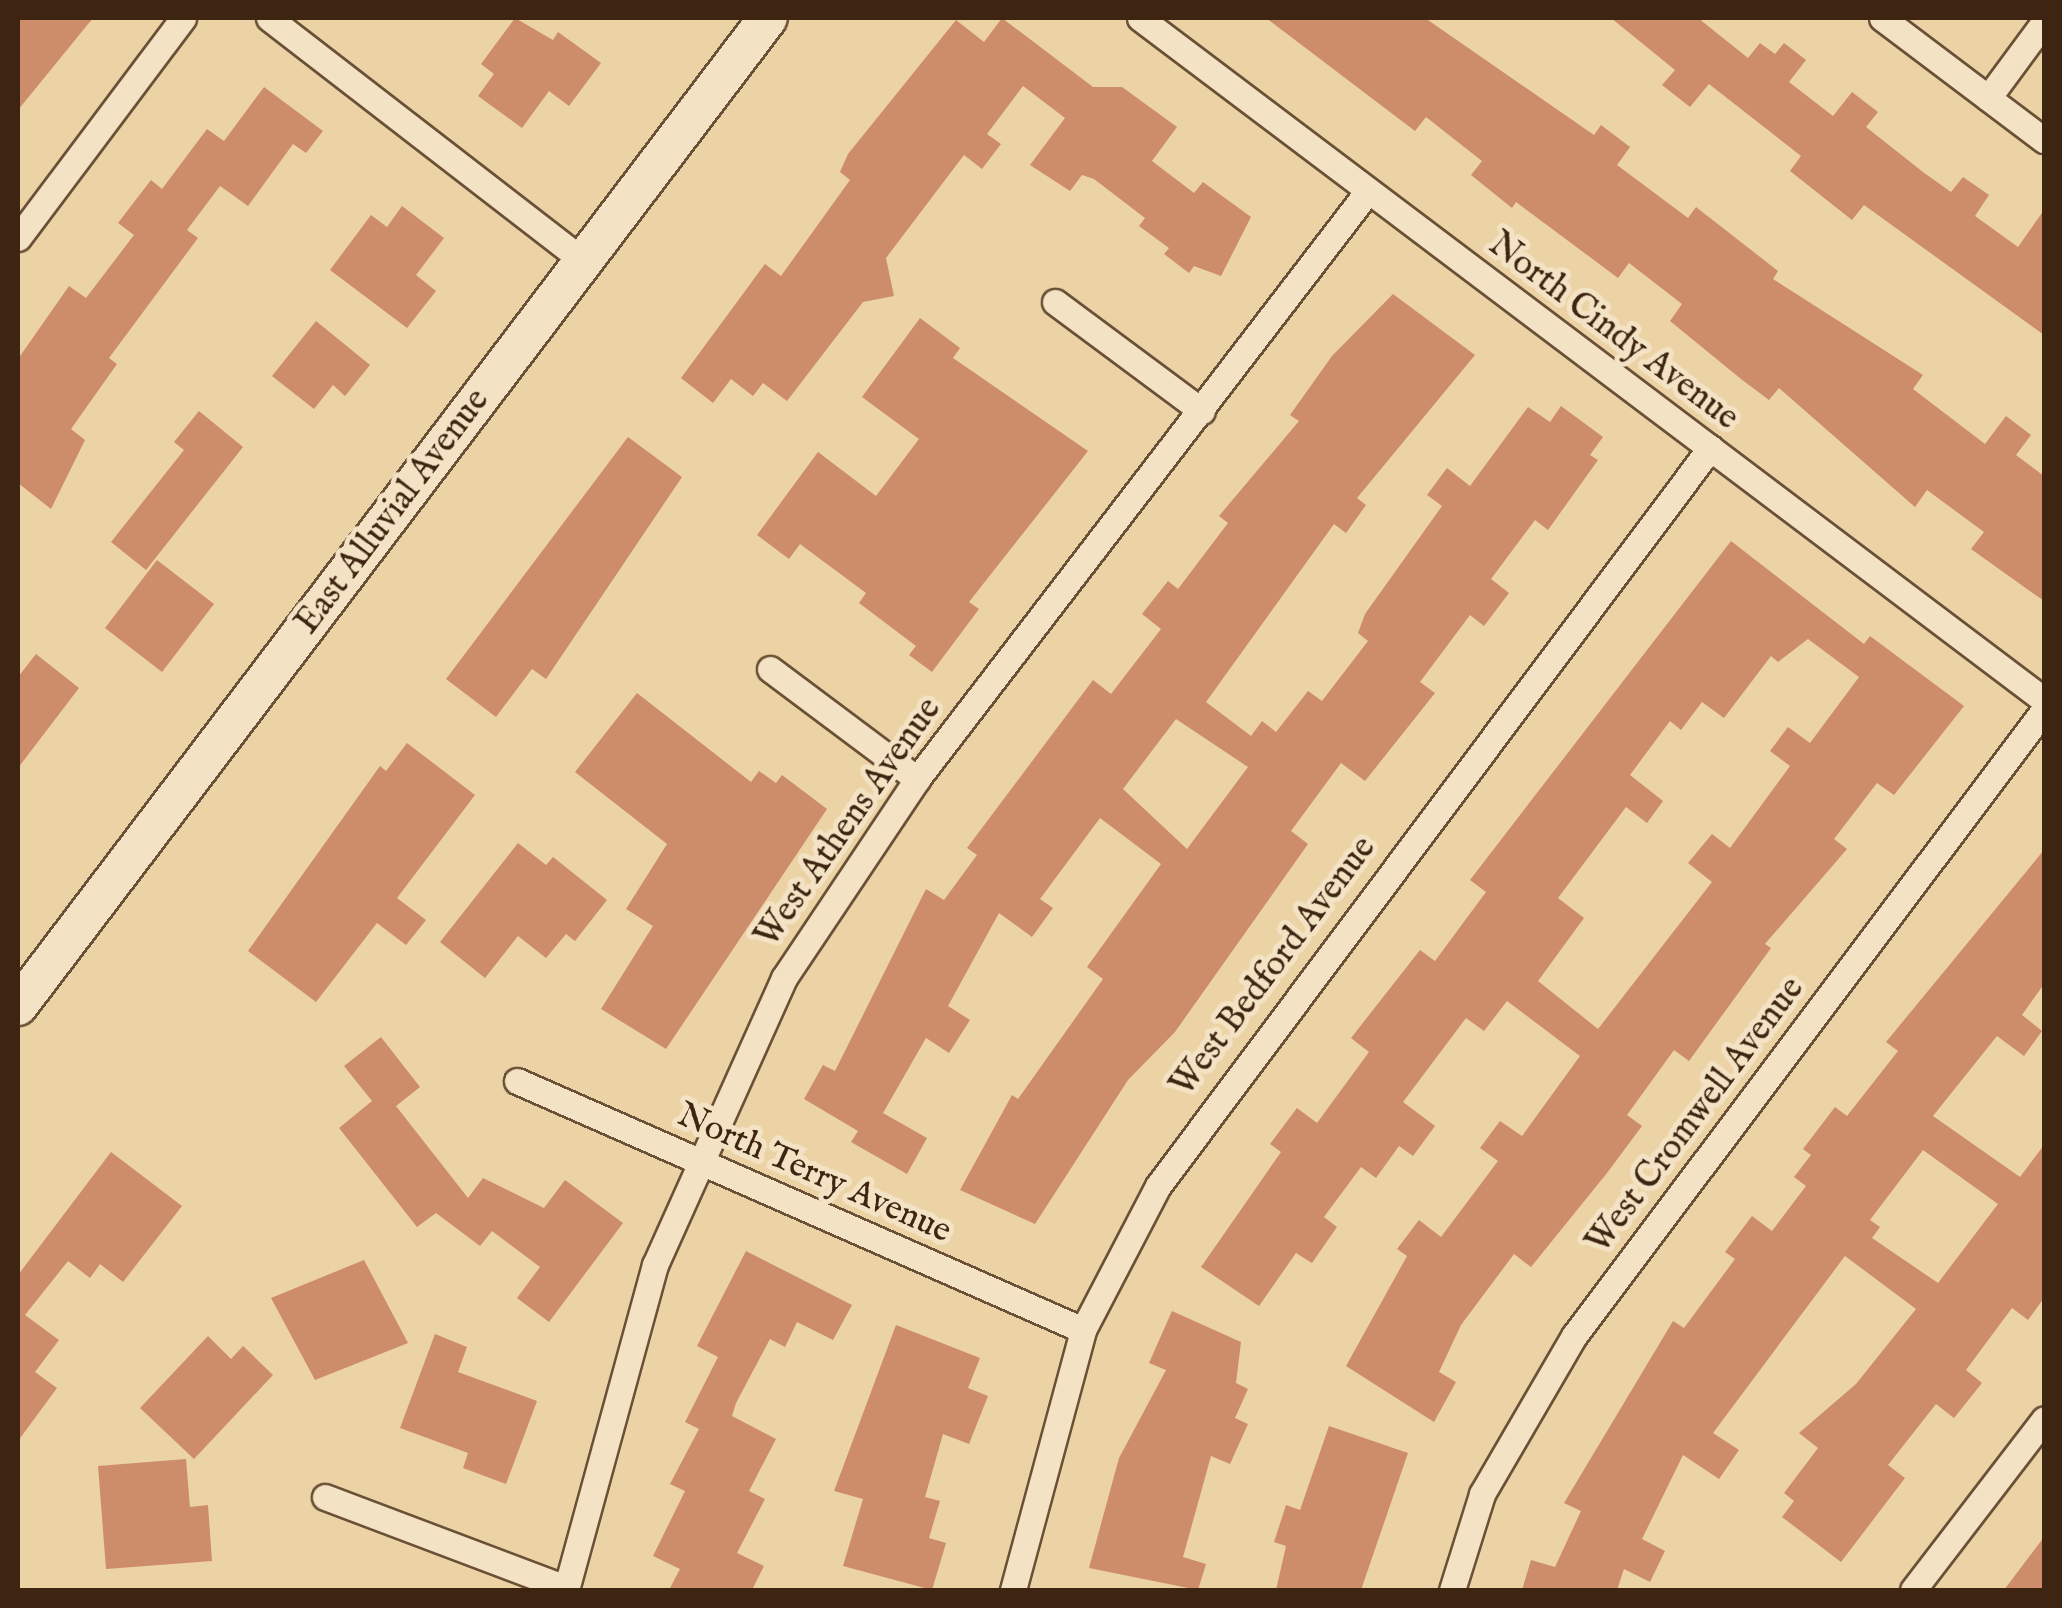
<!DOCTYPE html>
<html>
<head>
<meta charset="utf-8">
<style>
	body { margin:0 }
	#map { position:relative; width:2062px; height:1608px; overflow:hidden; background:#ecd3a5; font-family:"IM FELL English",serif }
	div>[style] { position:absolute }
	.building>* { inset:0; background:#cd8c6a }
	.roads { filter:drop-shadow(2px 0 #6a5036) drop-shadow(-2px 0 #6a5036) drop-shadow(0 2px #6a5036) drop-shadow(0 -2px #6a5036) }
	.street>* { height:25px; margin:-12.5px; padding:0 12.5px; transform-origin:12.5px; border-radius:12.5px; background:#f3e2c4 }
	.secondary>* { height:38px; margin:-19px; padding:0 19px; transform-origin:19px; border-radius:19px; background:#f3e2c4 }
	span { translate:-50% -50%; white-space:nowrap; text-align:center; line-height:1.15; -webkit-text-stroke:10px #f3e2c4; paint-order:stroke }
	.street-label { font-size:35px; color:#3e2511 }
	.frame { position:absolute; inset:0; border:20px solid #3e2511; pointer-events:none }
</style>
</head>
<body>
<div id="map">
	<div class="building">
		<div style="clip-path:polygon(18px 18px,93px 18px,18px 110px)"></div>
		<div style="clip-path:polygon(515px 18px,553px 40px,558px 32px,601px 63px,569px 106px,549px 91px,522px 128px,478px 96px,494px 74px,481px 64px)"></div>
		<div style="clip-path:polygon(1002px 18px,1093px 87px,1122px 87px,1177px 127px,1152px 161px,1194px 193px,1203px 182px,1251px 217px,1221px 276px,1194px 266px,1189px 273px,1164px 254px,1169px 248px,1139px 226px,1145px 218px,1094px 179px,1082px 175px,1070px 191px,1030px 165px,1065px 118px,1023px 86px,987px 134px,1001px 144px,982px 169px,964px 155px,886px 258px,894px 296px,863px 302px,787px 401px,763px 383px,753px 396px,731px 379px,713px 403px,681px 378px,765px 264px,781px 276px,850px 180px,840px 172px,848px 154px,956px 20px,984px 42px)"></div>
		<div style="clip-path:polygon(1266px 18px,1425px 18px,1594px 135px,1601px 125px,1630px 147px,1617px 165px,1688px 218px,1696px 207px,1778px 271px,1773px 279px,1923px 375px,1913px 389px,1985px 444px,2006px 416px,2031px 435px,2016px 455px,2044px 476px,2044px 601px,1971px 549px,1984px 532px,1927px 490px,1915px 507px,1779px 388px,1769px 400px,1741px 379px,1670px 321px,1682px 304px,1629px 263px,1618px 278px,1516px 202px,1512px 208px,1471px 175px,1482px 161px,1426px 117px,1415px 131px)"></div>
		<div style="clip-path:polygon(1611px 18px,1698px 18px,1748px 58px,1760px 43px,1775px 54px,1784px 43px,1806px 60px,1789px 82px,1833px 116px,1852px 92px,1878px 112px,1866px 127px,1923px 172px,1951px 192px,1963px 177px,1989px 195px,1975px 216px,2018px 247px,2044px 210px,2044px 335px,1864px 205px,1852px 220px,1790px 171px,1801px 156px,1709px 84px,1690px 107px,1662px 85px,1675px 70px)"></div>
		<div style="clip-path:polygon(264px 87px,323px 131px,306px 153px,293px 144px,248px 206px,220px 186px,187px 230px,198px 238px,109px 358px,117px 364px,71px 429px,85px 440px,51px 509px,18px 483px,18px 359px,69px 286px,86px 298px,134px 235px,118px 223px,151px 180px,162px 189px,207px 129px,224px 141px)"></div>
		<div style="clip-path:polygon(402px 206px,444px 238px,416px 275px,436px 291px,407px 328px,330px 270px,371px 215px,387px 227px)"></div>
		<div style="clip-path:polygon(evenodd,1393px 294px,1475px 355px,1357px 498px,1366px 505px,1346px 533px,1334px 524px,1206px 702px,1251px 736px,1262px 721px,1276px 732px,1308px 691px,1322px 701px,1368px 641px,1358px 633px,1365px 614px,1442px 506px,1427px 495px,1447px 468px,1470px 486px,1528px 407px,1550px 422px,1561px 406px,1603px 437px,1590px 455px,1598px 460px,1548px 530px,1535px 520px,1491px 579px,1509px 593px,1484px 626px,1470px 615px,1420px 682px,1435px 693px,1365px 781px,1341px 763px,1291px 831px,1308px 844px,1175px 1032px,1128px 1080px,1035px 1224px,960px 1190px,1012px 1095px,1018px 1099px,1103px 979px,1087px 967px,1161px 864px,1100px 818px,1040px 899px,1053px 908px,1032px 937px,999px 913px,948px 1006px,970px 1020px,949px 1053px,926px 1038px,883px 1113px,927px 1138px,907px 1174px,851px 1142px,858px 1131px,804px 1099px,823px 1065px,835px 1071px,926px 889px,944px 900px,977px 855px,967px 848px,1093px 680px,1111px 694px,1161px 629px,1142px 614px,1168px 581px,1178px 589px,1228px 523px,1219px 516px,1299px 421px,1290px 415px,1332px 356px,1393px 294px,1176px 719px,1248px 767px,1187px 849px,1123px 789px,1176px 719px)"></div>
		<div style="clip-path:polygon(920px 318px,960px 348px,953px 358px,1088px 451px,969px 602px,979px 609px,932px 672px,909px 655px,916px 646px,859px 603px,866px 593px,800px 544px,789px 559px,757px 535px,818px 452px,876px 496px,919px 439px,862px 397px)"></div>
		<div style="clip-path:polygon(316px 321px,370px 365px,345px 396px,333px 385px,314px 409px,272px 376px)"></div>
		<div style="clip-path:polygon(199px 411px,243px 447px,146px 570px,111px 542px,184px 450px,174px 442px)"></div>
		<div style="clip-path:polygon(628px 437px,682px 477px,546px 679px,532px 669px,496px 717px,446px 679px)"></div>
		<div style="clip-path:polygon(evenodd,1731px 541px,1864px 644px,1870px 636px,1964px 706px,1894px 795px,1877px 783px,1834px 839px,1847px 849px,1765px 944px,1771px 948px,1689px 1061px,1674px 1050px,1627px 1115px,1642px 1126px,1607px 1173px,1531px 1267px,1514px 1254px,1461px 1325px,1439px 1372px,1456px 1382px,1434px 1422px,1346px 1366px,1407px 1256px,1397px 1249px,1419px 1220px,1441px 1237px,1498px 1161px,1480px 1148px,1500px 1121px,1522px 1136px,1580px 1056px,1507px 1001px,1484px 1031px,1466px 1018px,1403px 1102px,1435px 1126px,1413px 1156px,1399px 1146px,1376px 1178px,1361px 1167px,1324px 1217px,1337px 1227px,1312px 1263px,1296px 1253px,1259px 1306px,1201px 1267px,1281px 1152px,1270px 1144px,1297px 1108px,1317px 1123px,1369px 1052px,1351px 1038px,1420px 950px,1435px 961px,1486px 892px,1470px 880px,1731px 541px,1808px 639px,1859px 677px,1810px 743px,1788px 727px,1770px 751px,1790px 766px,1730px 848px,1712px 834px,1688px 863px,1712px 882px,1598px 1029px,1538px 981px,1584px 918px,1558px 898px,1626px 807px,1647px 823px,1663px 801px,1630px 775px,1670px 721px,1681px 730px,1702px 702px,1724px 718px,1771px 656px,1778px 662px,1808px 639px)"></div>
		<div style="clip-path:polygon(157px 560px,214px 604px,162px 672px,105px 628px)"></div>
		<div style="clip-path:polygon(36px 654px,79px 688px,18px 768px,18px 677px)"></div>
		<div style="clip-path:polygon(637px 693px,751px 782px,759px 771px,776px 783px,782px 775px,827px 809px,666px 1049px,601px 1009px,653px 926px,626px 909px,667px 844px,575px 772px)"></div>
		<div style="clip-path:polygon(407px 743px,475px 795px,397px 898px,426px 920px,406px 945px,377px 923px,316px 1002px,248px 951px,380px 766px,386px 771px)"></div>
		<div style="clip-path:polygon(518px 843px,546px 865px,553px 857px,607px 900px,575px 941px,566px 934px,546px 958px,518px 936px,485px 978px,440px 942px)"></div>
		<div style="clip-path:polygon(evenodd,2044px 850px,2044px 984px,2022px 1015px,2042px 1031px,2024px 1056px,1997px 1036px,1933px 1116px,2020px 1177px,2044px 1145px,2044px 1298px,2028px 1320px,2012px 1308px,1966px 1370px,1982px 1383px,1954px 1418px,1936px 1404px,1888px 1465px,1905px 1478px,1841px 1562px,1782px 1517px,1794px 1501px,1784px 1493px,1818px 1448px,1799px 1433px,1856px 1384px,1916px 1309px,1845px 1256px,1713px 1433px,1739px 1450px,1719px 1479px,1683px 1455px,1642px 1539px,1665px 1551px,1650px 1582px,1624px 1569px,1617px 1590px,1522px 1590px,1531px 1560px,1555px 1567px,1581px 1511px,1564px 1503px,1673px 1321px,1684px 1328px,1735px 1259px,1725px 1252px,1752px 1216px,1772px 1231px,1806px 1186px,1794px 1177px,1811px 1155px,1803px 1149px,1835px 1107px,1847px 1116px,1898px 1051px,1886px 1042px,2044px 850px,1923px 1150px,1998px 1204px,1938px 1283px,1872px 1238px,1880px 1227px,1870px 1220px,1923px 1150px)"></div>
		<div style="clip-path:polygon(381px 1037px,420px 1087px,396px 1106px,468px 1198px,483px 1178px,544px 1208px,565px 1180px,623px 1223px,549px 1322px,517px 1298px,540px 1267px,492px 1231px,480px 1246px,436px 1213px,417px 1227px,339px 1128px,372px 1101px,344px 1066px)"></div>
		<div style="clip-path:polygon(111px 1152px,182px 1206px,123px 1282px,100px 1264px,90px 1278px,68px 1261px,25px 1315px,59px 1340px,35px 1372px,57px 1388px,18px 1441px,18px 1275px)"></div>
		<div style="clip-path:polygon(746px 1251px,852px 1305px,833px 1340px,797px 1322px,785px 1347px,770px 1339px,736px 1403px,732px 1416px,776px 1439px,749px 1491px,765px 1499px,737px 1553px,764px 1566px,752px 1590px,669px 1590px,680px 1569px,653px 1556px,685px 1491px,670px 1484px,699px 1429px,685px 1422px,718px 1357px,697px 1346px)"></div>
		<div style="clip-path:polygon(364px 1260px,408px 1343px,315px 1380px,271px 1298px)"></div>
		<div style="clip-path:polygon(1172px 1311px,1241px 1342px,1236px 1383px,1248px 1389px,1235px 1418px,1248px 1424px,1230px 1464px,1211px 1456px,1183px 1557px,1206px 1564px,1198px 1590px,1089px 1568px,1119px 1458px,1166px 1370px,1149px 1363px)"></div>
		<div style="clip-path:polygon(896px 1325px,980px 1358px,968px 1388px,988px 1396px,969px 1444px,943px 1434px,925px 1497px,940px 1501px,929px 1538px,946px 1543px,932px 1590px,843px 1566px,863px 1499px,834px 1491px)"></div>
		<div style="clip-path:polygon(435px 1334px,467px 1347px,458px 1372px,537px 1401px,506px 1484px,463px 1468px,468px 1453px,400px 1428px)"></div>
		<div style="clip-path:polygon(208px 1336px,231px 1359px,243px 1346px,273px 1375px,194px 1459px,140px 1408px)"></div>
		<div style="clip-path:polygon(1329px 1426px,1408px 1453px,1361px 1590px,1276px 1590px,1286px 1546px,1274px 1542px,1286px 1505px,1300px 1510px)"></div>
		<div style="clip-path:polygon(186px 1459px,190px 1507px,208px 1505px,212px 1561px,106px 1569px,98px 1466px)"></div>
		<div style="clip-path:polygon(2044px 1537px,2044px 1590px,2004px 1590px)"></div>
	</div>
	<div class="roads">
		<div class="street">
			<div style="left:269px;top:18px;width:397px;rotate:37.7deg"></div>
			<div style="left:1140px;top:18px;width:1132px;rotate:37.03deg"></div>
			<div style="left:1882px;top:18px;width:203px;rotate:37deg"></div>
			<div style="left:1988px;top:98px;width:94px;rotate:-53.6deg"></div>
			<div style="left:18px;top:238px;width:275px;rotate:-53.1deg"></div>
			<div style="left:1055px;top:302px;width:183px;rotate:36.6deg"></div>
			<div style="left:770px;top:669px;width:184px;rotate:36.8deg"></div>
			<div style="left:517px;top:1081px;width:618px;rotate:23.75deg"></div>
			<div style="left:325px;top:1497px;width:258px;rotate:20.7deg"></div>
			<div style="left:566px;top:1590px;width:337px;rotate:-74.7deg"></div>
			<div style="left:655px;top:1265px;width:315px;rotate:-65.8deg"></div>
			<div style="left:784px;top:978px;width:239px;rotate:-56.2deg"></div>
			<div style="left:917px;top:779px;width:741px;rotate:-52.51deg"></div>
			<div style="left:1013px;top:1590px;width:269px;rotate:-74.9deg"></div>
			<div style="left:1083px;top:1330px;width:162px;rotate:-62.5deg"></div>
			<div style="left:1158px;top:1186px;width:922px;rotate:-53.2deg"></div>
			<div style="left:1452px;top:1590px;width:101px;rotate:-72.6deg"></div>
			<div style="left:1482px;top:1494px;width:183px;rotate:-59.8deg"></div>
			<div style="left:1574px;top:1336px;width:783px;rotate:-53.1deg"></div>
			<div style="left:1913px;top:1590px;width:215px;rotate:-52.5deg"></div>
		</div>
		<div class="secondary">
			<div style="left:18px;top:1006px;width:1240px;rotate:-52.8deg"></div>
		</div>
	</div>
	<div class="street-label">
		<span style="left:1613px;top:332px;rotate:37deg">North Cindy Avenue</span>
		<span style="left:393px;top:512px;rotate:-53deg">East Alluvial Avenue</span>
		<span style="left:849px;top:823px;rotate:-55deg">West Athens Avenue</span>
		<span style="left:1274px;top:967px;rotate:-53deg">West Bedford Avenue</span>
		<span style="left:1696px;top:1116px;rotate:-53deg">West Cromwell Avenue</span>
		<span style="left:814px;top:1174px;rotate:24deg">North Terry Avenue</span>
	</div>
	<div class="frame"></div>
</div>
</body>
</html>
